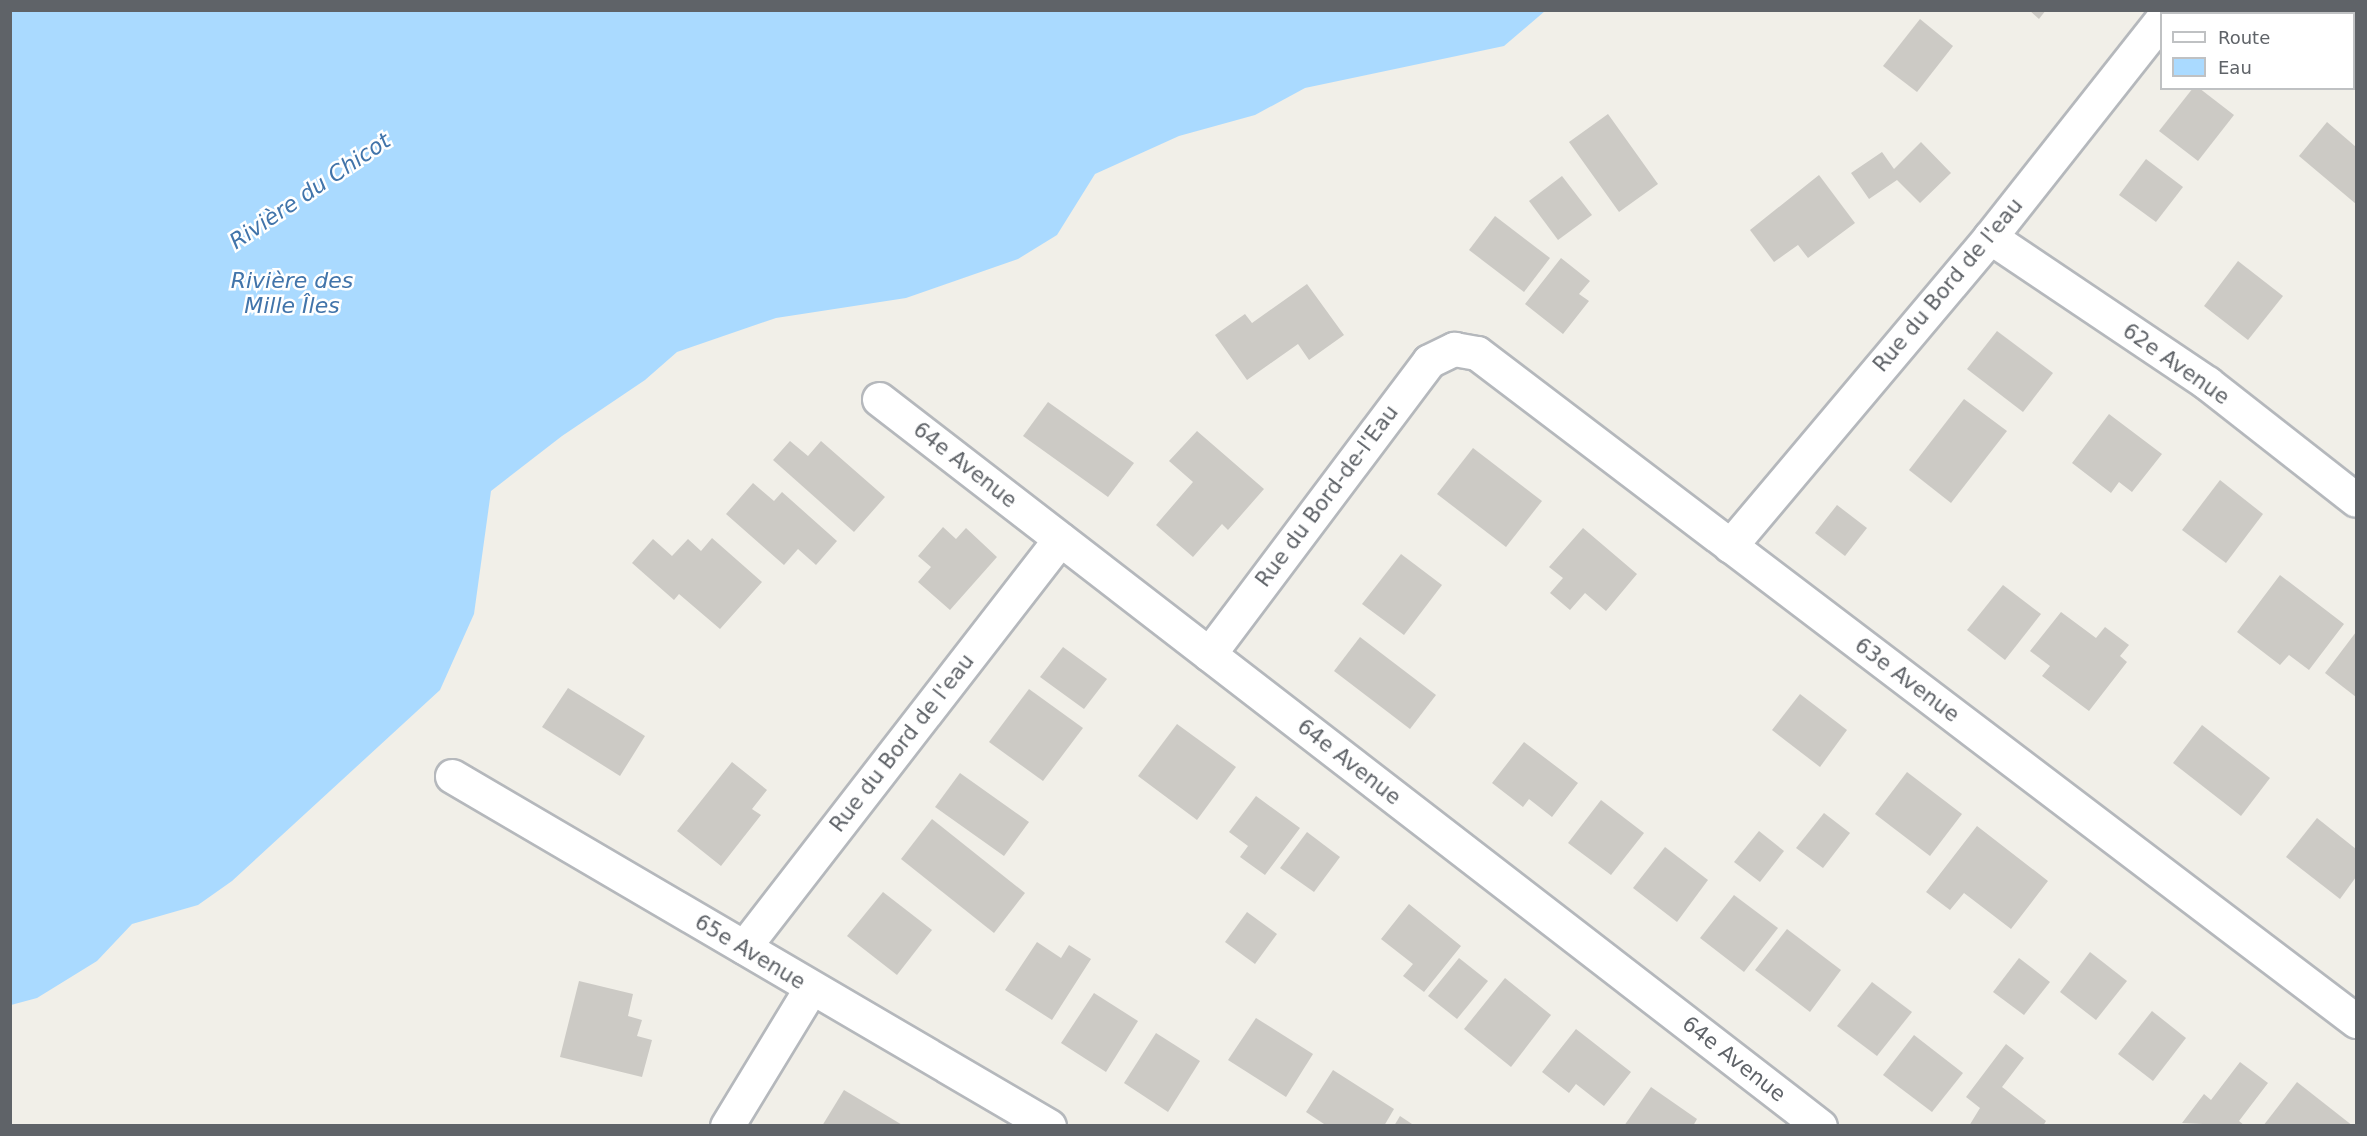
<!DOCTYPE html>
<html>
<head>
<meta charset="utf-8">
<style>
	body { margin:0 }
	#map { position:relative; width:2367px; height:1136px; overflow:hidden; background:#f1efe8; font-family:"DejaVu Sans",sans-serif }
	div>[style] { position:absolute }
	.water>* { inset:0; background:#aadaff }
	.building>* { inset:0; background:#cccac5 }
	.roads { filter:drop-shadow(2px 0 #b5b8bc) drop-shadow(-2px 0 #b5b8bc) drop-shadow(0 2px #b5b8bc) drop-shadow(0 -2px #b5b8bc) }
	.minor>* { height:33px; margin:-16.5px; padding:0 16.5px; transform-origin:16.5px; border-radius:16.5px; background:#fff }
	span { translate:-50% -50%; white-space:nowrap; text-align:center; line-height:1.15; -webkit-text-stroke:5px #fff; paint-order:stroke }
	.street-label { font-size:21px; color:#5f6368 }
	.water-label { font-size:22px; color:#4174aa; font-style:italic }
	.frame { position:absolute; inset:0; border:12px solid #5f6368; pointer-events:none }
	.legend { position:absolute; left:2160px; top:12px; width:195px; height:78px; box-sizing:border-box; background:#fff; border:2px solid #bfc1c3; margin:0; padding:8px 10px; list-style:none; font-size:18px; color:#5f6368 }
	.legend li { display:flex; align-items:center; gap:12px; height:30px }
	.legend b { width:30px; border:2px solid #bfc1c3 }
</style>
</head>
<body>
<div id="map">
	<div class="water">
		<div style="clip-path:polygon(11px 10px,1545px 10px,1545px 11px,1504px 46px,1305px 88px,1255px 115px,1179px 136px,1095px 174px,1057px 235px,1018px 259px,906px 298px,776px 318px,677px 352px,645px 380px,562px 436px,491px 491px,474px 614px,440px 690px,232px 881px,198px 905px,132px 924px,97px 961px,37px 998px,11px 1005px)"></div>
	</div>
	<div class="building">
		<div style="clip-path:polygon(2029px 10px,2046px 10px,2039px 19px)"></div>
		<div style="clip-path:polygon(1920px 19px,1953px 46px,1917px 92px,1883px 66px)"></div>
		<div style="clip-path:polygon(2193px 88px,2199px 88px,2234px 115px,2198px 161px,2159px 131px)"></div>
		<div style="clip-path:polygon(1608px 114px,1658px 184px,1619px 212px,1569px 142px)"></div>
		<div style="clip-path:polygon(2327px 122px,2356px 147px,2356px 204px,2299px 156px)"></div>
		<div style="clip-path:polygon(1921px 142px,1951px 173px,1920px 203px,1897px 180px,1869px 199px,1851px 173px,1882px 152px,1894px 169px)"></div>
		<div style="clip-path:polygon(2146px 159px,2183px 187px,2156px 222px,2119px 195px)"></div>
		<div style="clip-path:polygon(1819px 175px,1855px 223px,1808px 258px,1798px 245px,1774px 262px,1750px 230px)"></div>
		<div style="clip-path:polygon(1562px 176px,1592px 215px,1558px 240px,1529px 201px)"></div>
		<div style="clip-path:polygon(1495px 216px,1550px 258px,1524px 292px,1469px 250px)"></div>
		<div style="clip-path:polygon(1561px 258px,1590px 281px,1579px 294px,1589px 301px,1563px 334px,1525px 304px)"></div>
		<div style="clip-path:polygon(2238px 261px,2283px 296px,2248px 340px,2204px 306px)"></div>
		<div style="clip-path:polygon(1307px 284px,1344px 335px,1309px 360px,1298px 344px,1247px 380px,1215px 335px,1245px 314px,1252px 323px)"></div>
		<div style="clip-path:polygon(1997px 331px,2053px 373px,2023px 412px,1967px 369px)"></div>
		<div style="clip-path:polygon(1964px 399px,2007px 431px,1951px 503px,1909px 470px)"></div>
		<div style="clip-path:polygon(1048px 402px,1134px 463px,1108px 497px,1023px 436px)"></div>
		<div style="clip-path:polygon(2109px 414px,2162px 454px,2132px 492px,2119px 482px,2111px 493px,2072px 463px)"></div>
		<div style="clip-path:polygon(1197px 431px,1264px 489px,1228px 530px,1222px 524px,1193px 557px,1156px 525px,1193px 482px,1169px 461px)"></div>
		<div style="clip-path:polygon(790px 441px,808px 456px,821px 441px,885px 497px,854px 532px,773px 460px)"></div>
		<div style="clip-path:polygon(1473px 448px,1542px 501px,1506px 547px,1437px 494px)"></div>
		<div style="clip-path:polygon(2220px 480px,2263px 514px,2226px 563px,2182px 530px)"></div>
		<div style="clip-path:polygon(753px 483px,774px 501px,782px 492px,837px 541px,816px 565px,798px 549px,784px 565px,726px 514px)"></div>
		<div style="clip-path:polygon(1837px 505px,1867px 528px,1845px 556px,1815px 533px)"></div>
		<div style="clip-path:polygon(943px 527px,956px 539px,966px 528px,997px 557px,950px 610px,918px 582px,931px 567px,918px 556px)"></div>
		<div style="clip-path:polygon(1583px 528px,1637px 574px,1606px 611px,1585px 593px,1570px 610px,1550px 593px,1563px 578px,1549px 567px)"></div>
		<div style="clip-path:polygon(712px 538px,762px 582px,720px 629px,679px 594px,674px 600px,632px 563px,653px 539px,672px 556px,688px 539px,701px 551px)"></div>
		<div style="clip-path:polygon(1401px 554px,1442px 585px,1404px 635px,1362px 604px)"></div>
		<div style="clip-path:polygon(2280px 575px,2344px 624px,2309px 670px,2289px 655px,2280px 665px,2237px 632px)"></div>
		<div style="clip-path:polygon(2003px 585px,2041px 614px,2005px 660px,1967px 630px)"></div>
		<div style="clip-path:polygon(2061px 612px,2096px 638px,2105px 627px,2129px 645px,2120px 656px,2127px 662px,2089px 711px,2042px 676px,2050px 666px,2030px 651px)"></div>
		<div style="clip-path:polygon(2356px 632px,2356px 697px,2325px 673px)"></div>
		<div style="clip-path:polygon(1360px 637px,1436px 695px,1410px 729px,1334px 671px)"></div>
		<div style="clip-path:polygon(1063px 647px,1107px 679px,1084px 709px,1040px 677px)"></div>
		<div style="clip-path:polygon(568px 688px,645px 736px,620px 776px,542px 727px)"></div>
		<div style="clip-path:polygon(1029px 689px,1083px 728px,1043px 781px,989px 742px)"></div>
		<div style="clip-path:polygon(1800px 694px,1847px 730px,1820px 767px,1772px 730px)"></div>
		<div style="clip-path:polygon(1177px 724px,1236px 767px,1197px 820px,1138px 776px)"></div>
		<div style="clip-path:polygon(2202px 725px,2270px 778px,2241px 816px,2173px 763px)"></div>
		<div style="clip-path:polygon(1524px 742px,1578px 783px,1552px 817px,1529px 799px,1523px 807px,1492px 783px)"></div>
		<div style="clip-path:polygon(732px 762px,767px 790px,752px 809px,761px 815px,721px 866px,677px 831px)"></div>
		<div style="clip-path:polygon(1907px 772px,1962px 814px,1930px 856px,1875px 814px)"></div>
		<div style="clip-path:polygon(960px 773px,1029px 822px,1004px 856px,935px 807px)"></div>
		<div style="clip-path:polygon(1256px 796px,1300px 828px,1265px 875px,1240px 857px,1248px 846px,1229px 832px)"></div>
		<div style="clip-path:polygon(1601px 800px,1644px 833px,1611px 875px,1568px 843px)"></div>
		<div style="clip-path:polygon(1824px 813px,1850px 833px,1823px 868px,1796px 848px)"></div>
		<div style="clip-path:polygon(2317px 818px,2356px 849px,2356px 877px,2340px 899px,2286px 857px)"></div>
		<div style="clip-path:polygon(932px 819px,1025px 893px,994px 933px,901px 859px)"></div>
		<div style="clip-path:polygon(1977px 826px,2048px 881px,2011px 929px,1964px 893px,1950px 910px,1926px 892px)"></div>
		<div style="clip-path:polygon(1759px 831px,1784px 851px,1760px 882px,1734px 862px)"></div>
		<div style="clip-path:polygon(1307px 832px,1340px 857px,1314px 892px,1280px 868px)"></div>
		<div style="clip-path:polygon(1665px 847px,1708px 880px,1677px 922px,1633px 888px)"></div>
		<div style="clip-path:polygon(883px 892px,932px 930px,897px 975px,847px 936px)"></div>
		<div style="clip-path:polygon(1734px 895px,1778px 928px,1744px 972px,1700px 938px)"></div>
		<div style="clip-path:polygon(1409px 904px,1461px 946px,1424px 992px,1403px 976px,1413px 964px,1381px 939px)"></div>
		<div style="clip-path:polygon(1247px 912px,1277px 934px,1255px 964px,1225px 942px)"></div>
		<div style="clip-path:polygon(1787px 929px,1841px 970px,1810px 1012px,1755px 970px)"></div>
		<div style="clip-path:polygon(1037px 942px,1061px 958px,1069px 945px,1091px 959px,1052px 1020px,1005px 990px)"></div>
		<div style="clip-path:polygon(2090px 952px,2127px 981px,2096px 1020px,2060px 992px)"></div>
		<div style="clip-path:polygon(1459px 958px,1488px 981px,1457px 1019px,1428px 996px)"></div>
		<div style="clip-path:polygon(2019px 958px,2050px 982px,2024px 1015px,1993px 992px)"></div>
		<div style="clip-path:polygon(1505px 978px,1551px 1015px,1511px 1067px,1464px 1029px)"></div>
		<div style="clip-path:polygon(579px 981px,633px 994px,628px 1016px,642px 1020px,637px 1036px,652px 1040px,642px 1077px,560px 1057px)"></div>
		<div style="clip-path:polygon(1872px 982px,1912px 1012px,1877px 1056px,1837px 1026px)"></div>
		<div style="clip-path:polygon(1094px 993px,1138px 1021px,1106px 1072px,1061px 1043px)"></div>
		<div style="clip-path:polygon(2152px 1011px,2186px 1038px,2153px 1081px,2118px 1054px)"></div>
		<div style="clip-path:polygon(1256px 1018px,1313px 1054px,1286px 1097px,1228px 1060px)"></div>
		<div style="clip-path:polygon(1576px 1029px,1631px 1072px,1604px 1106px,1576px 1084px,1569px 1093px,1542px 1072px)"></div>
		<div style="clip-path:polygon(1156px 1033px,1200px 1061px,1168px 1112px,1124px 1083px)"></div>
		<div style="clip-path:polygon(1914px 1035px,1963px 1073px,1932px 1112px,1883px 1075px)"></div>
		<div style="clip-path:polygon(2006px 1044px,2024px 1058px,2002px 1087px,2046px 1121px,2043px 1126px,1969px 1126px,1980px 1108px,1966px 1097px)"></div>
		<div style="clip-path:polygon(2240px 1062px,2268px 1083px,2239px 1121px,2245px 1126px,2182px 1123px,2204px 1094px,2211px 1100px)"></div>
		<div style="clip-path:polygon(1333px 1070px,1394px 1109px,1384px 1126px,1327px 1126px,1306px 1112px)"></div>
		<div style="clip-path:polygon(2297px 1082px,2353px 1126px,2263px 1126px)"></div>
		<div style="clip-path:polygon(1651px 1087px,1697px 1119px,1693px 1126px,1624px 1126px)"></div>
		<div style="clip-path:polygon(844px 1090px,904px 1126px,822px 1126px)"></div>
		<div style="clip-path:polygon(1400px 1116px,1415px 1126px,1394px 1126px)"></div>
	</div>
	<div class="roads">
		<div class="minor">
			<div style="left:2325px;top:10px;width:6px;rotate:45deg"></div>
			<div style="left:2354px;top:33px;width:4px;rotate:56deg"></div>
			<div style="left:1990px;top:237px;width:262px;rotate:33.9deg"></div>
			<div style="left:2207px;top:383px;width:189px;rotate:38.1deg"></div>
			<div style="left:879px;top:399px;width:1189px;rotate:37.69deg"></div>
			<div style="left:1730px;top:546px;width:404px;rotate:-49.9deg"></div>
			<div style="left:1990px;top:237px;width:278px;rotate:-51.7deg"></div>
			<div style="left:1209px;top:654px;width:366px;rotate:-53.1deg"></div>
			<div style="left:1429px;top:361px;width:28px;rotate:-26deg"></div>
			<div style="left:1454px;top:349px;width:23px;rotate:10deg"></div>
			<div style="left:1477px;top:353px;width:1104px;rotate:37.23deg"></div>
			<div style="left:452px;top:776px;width:692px;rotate:30.38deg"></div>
			<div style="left:744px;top:947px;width:516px;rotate:-52.24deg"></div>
			<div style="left:727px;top:1126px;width:162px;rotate:-58.7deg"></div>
		</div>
	</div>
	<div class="street-label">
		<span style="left:1948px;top:285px;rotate:-50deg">Rue du Bord de l'eau</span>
		<span style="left:2176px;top:364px;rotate:35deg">62e Avenue</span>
		<span style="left:965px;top:465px;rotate:38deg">64e Avenue</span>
		<span style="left:1327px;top:496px;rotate:-53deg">Rue du Bord-de-l'Eau</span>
		<span style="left:1907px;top:680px;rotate:37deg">63e Avenue</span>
		<span style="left:902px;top:743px;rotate:-52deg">Rue du Bord de l'eau</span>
		<span style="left:1349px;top:762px;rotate:38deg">64e Avenue</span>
		<span style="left:750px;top:952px;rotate:31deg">65e Avenue</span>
		<span style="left:1734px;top:1059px;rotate:38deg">64e Avenue</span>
	</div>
	<div class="water-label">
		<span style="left:310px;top:191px;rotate:-34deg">Rivière du Chicot</span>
		<span style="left:292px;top:293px">Rivière des<br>Mille Îles</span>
	</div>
	<div class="frame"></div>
	<ul class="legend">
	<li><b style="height:8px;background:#fff"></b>Route</li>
	<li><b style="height:16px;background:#aadaff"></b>Eau</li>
	</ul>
</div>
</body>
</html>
